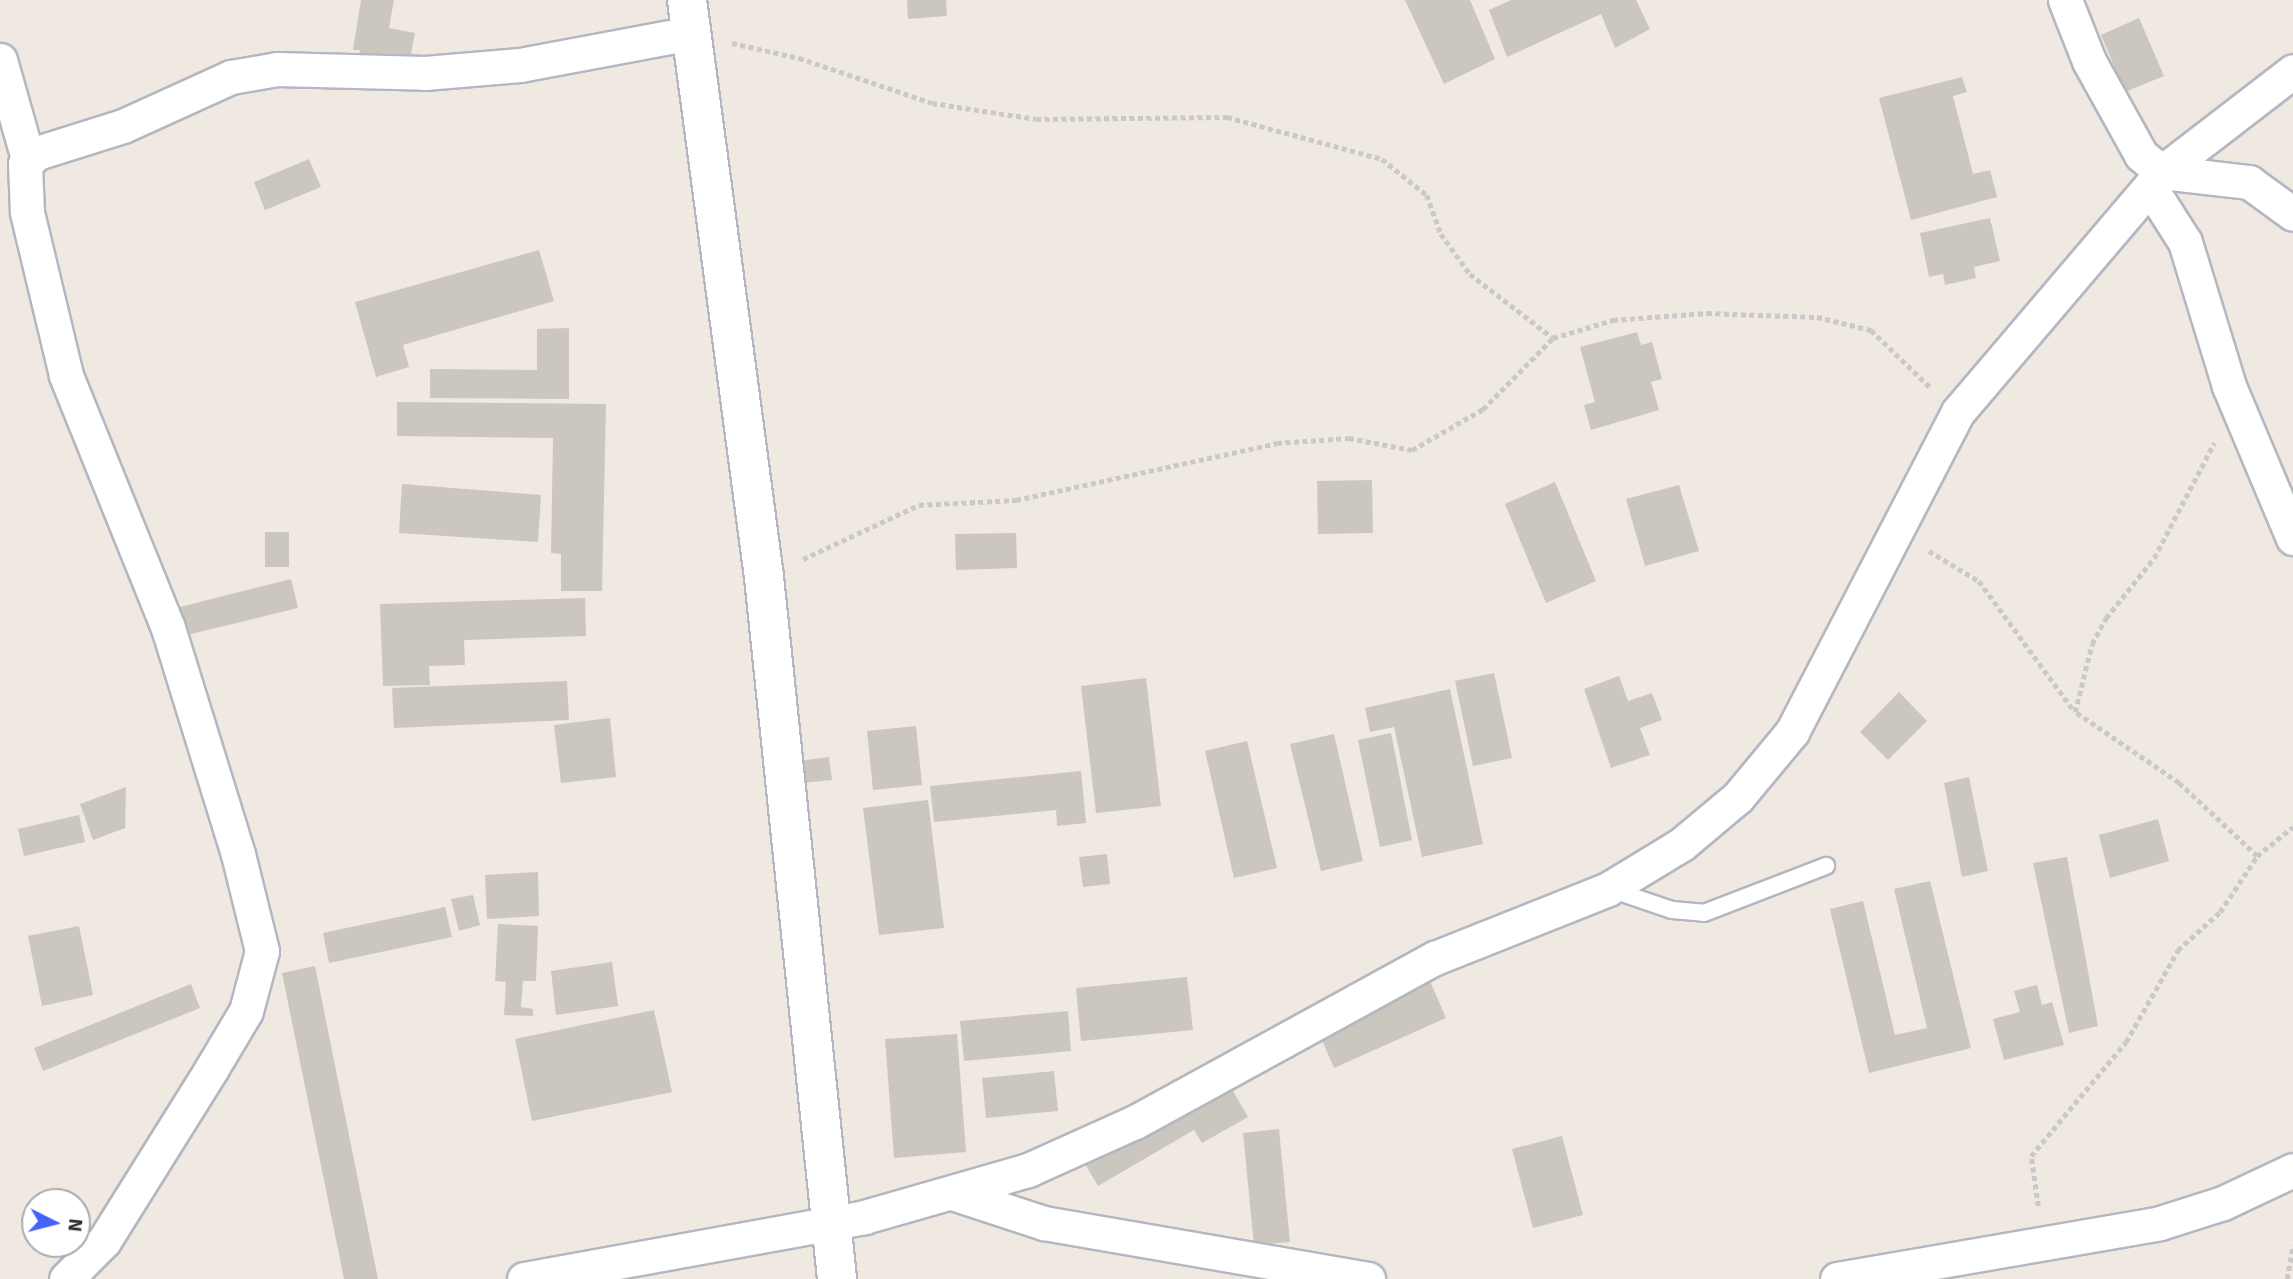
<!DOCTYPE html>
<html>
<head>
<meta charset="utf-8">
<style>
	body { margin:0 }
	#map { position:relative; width:2293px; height:1279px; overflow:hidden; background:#efe9e1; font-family:Signika,sans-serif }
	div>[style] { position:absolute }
	.building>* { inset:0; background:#cbc7bf }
	.path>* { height:4.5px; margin-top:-2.25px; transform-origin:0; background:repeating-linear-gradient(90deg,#c9c9c9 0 5px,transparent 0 8.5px) }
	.roads { filter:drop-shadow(2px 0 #b4b7c1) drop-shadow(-2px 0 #b4b7c1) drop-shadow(0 2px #b4b7c1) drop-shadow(0 -2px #b4b7c1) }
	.lane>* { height:16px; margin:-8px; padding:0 8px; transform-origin:8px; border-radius:8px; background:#fff }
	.street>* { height:33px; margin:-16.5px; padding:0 16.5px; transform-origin:16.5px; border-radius:16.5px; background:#fff }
	.secondary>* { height:38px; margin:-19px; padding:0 19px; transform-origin:19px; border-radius:19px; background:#fff }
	span { translate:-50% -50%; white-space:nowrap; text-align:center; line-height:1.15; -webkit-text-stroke:7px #fff; paint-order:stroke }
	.north { position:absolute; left:21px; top:1188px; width:70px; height:70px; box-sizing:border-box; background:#fff; border:2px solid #ababab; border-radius:50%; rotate:96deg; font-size:19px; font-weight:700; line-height:28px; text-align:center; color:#2e2e2e }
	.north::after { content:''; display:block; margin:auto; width:24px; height:32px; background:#4264fb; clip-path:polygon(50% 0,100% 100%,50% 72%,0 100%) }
</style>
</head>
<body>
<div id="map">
	<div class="building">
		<div style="clip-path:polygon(361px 0,394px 0,389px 28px,415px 33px,409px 65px,359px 57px,360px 50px,353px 50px)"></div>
		<div style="clip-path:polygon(907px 0,946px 0,947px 16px,908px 19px)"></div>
		<div style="clip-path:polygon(1405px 0,1470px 0,1495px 59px,1444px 84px)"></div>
		<div style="clip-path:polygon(1511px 0,1636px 0,1650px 29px,1615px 48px,1601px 14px,1507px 57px,1489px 10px)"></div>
		<div style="clip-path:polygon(2139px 18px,2164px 76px,2125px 92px,2101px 35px)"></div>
		<div style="clip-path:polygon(1962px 77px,1967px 92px,1953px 96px,1973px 174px,1990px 170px,1997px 197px,1911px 220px,1879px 98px)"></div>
		<div style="clip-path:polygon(309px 159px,321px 187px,265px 210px,254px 182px)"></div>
		<div style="clip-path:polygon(1990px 218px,2000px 261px,1974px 267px,1976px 278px,1945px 285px,1943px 274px,1929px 277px,1920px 233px)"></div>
		<div style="clip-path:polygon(539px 250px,554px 301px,403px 345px,409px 367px,376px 377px,355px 302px)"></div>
		<div style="clip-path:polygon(569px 328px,569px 399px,430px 398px,430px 369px,537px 370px,537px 329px)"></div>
		<div style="clip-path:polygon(1637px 332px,1641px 345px,1652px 342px,1662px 379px,1651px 382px,1659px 410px,1591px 430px,1584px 405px,1595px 402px,1580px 347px)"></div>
		<div style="clip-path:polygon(397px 402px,606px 404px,602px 591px,561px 591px,561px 554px,551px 553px,553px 438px,397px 436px)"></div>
		<div style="clip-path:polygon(1372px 480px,1373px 533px,1318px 534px,1317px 481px)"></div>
		<div style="clip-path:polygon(1555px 482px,1596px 581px,1546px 603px,1505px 504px)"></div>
		<div style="clip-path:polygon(402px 484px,541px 495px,538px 542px,399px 533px)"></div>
		<div style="clip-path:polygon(1679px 485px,1699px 551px,1645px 566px,1626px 499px)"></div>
		<div style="clip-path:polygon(265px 532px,289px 532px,289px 567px,265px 567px)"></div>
		<div style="clip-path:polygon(1016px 533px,1017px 568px,956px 570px,955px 534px)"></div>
		<div style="clip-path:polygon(291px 579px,298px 608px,187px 635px,180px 607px)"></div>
		<div style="clip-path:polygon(585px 598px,586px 636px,464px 640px,465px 665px,429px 666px,430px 685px,383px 686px,380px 604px)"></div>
		<div style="clip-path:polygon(1494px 673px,1512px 758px,1473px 766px,1455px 681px)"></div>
		<div style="clip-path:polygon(1619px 676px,1628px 701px,1652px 693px,1662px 720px,1640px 728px,1650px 755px,1611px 768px,1584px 689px)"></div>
		<div style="clip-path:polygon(1146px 678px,1161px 806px,1096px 813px,1081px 686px)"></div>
		<div style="clip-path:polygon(567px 681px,569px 720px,394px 728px,392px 688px)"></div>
		<div style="clip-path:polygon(1450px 689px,1483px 844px,1422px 857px,1394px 727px,1370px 732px,1365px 708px)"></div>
		<div style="clip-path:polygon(1899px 692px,1927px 721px,1888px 760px,1860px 732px)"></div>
		<div style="clip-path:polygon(610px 718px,616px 777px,561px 783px,554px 725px)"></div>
		<div style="clip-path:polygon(916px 726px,922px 785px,873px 790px,867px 731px)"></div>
		<div style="clip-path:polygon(1391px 733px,1412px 840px,1380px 847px,1358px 740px)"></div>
		<div style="clip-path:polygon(1334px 734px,1363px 861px,1321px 871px,1290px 744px)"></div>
		<div style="clip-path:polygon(1247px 741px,1277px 868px,1234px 878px,1205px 751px)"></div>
		<div style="clip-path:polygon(829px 757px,832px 780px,802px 783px,799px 761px)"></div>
		<div style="clip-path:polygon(1081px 771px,1086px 823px,1057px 826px,1056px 810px,934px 822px,930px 786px)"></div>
		<div style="clip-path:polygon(1969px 777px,1988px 871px,1962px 877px,1944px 783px)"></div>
		<div style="clip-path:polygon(126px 787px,125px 828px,93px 840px,80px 804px)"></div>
		<div style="clip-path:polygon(928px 800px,944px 928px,879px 935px,863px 808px)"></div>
		<div style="clip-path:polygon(79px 815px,85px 842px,24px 856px,18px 829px)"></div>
		<div style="clip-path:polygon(2158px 819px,2169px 861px,2110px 878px,2099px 835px)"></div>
		<div style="clip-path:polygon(1107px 854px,1110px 884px,1083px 887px,1079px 857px)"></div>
		<div style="clip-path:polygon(2067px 857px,2098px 1026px,2069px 1033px,2033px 863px)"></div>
		<div style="clip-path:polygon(538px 872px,539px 916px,487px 919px,485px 875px)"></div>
		<div style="clip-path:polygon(1930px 881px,1971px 1048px,1869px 1073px,1830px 909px,1863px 901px,1895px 1035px,1927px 1028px,1894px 889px)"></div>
		<div style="clip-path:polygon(473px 895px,480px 925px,459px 931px,451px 899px)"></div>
		<div style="clip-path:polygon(445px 907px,452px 937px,329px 963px,323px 933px)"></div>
		<div style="clip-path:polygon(498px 924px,538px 926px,536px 981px,523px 981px,521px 1007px,533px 1009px,533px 1016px,504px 1015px,506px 982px,495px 981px)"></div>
		<div style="clip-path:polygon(79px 926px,93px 995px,42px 1006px,28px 936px)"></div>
		<div style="clip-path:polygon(612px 962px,618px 1006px,556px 1015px,551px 971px)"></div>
		<div style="clip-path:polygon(315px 966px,378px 1279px,344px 1279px,282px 973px)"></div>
		<div style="clip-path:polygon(1427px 974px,1446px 1018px,1334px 1068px,1315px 1024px)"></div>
		<div style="clip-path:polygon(1187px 977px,1193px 1030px,1081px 1041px,1076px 988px)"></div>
		<div style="clip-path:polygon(191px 984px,200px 1008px,43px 1071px,34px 1048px)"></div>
		<div style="clip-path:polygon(2037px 985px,2042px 1005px,2052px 1002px,2064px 1045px,2004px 1060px,1993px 1019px,2020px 1012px,2014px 991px)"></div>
		<div style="clip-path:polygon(654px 1010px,672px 1092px,532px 1121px,515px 1039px)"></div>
		<div style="clip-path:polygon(1068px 1011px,1071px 1051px,964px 1061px,960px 1021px)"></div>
		<div style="clip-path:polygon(957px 1034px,966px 1152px,894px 1158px,885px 1039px)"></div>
		<div style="clip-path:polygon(1054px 1071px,1058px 1111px,986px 1118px,982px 1078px)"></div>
		<div style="clip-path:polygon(1225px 1077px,1248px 1117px,1202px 1143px,1194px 1130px,1098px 1186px,1082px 1159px)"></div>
		<div style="clip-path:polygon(1279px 1129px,1290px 1242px,1254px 1245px,1243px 1133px)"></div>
		<div style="clip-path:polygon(1562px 1136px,1583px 1215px,1533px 1228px,1512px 1149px)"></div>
	</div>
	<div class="path">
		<div style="left:732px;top:43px;width:69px;rotate:12.6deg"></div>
		<div style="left:799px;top:58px;width:140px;rotate:18.7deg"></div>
		<div style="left:932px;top:103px;width:105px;rotate:8.7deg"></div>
		<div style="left:1036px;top:119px;width:191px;rotate:-0.6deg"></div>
		<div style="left:1227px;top:117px;width:161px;rotate:15.2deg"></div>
		<div style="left:1382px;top:159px;width:58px;rotate:38.7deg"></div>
		<div style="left:1427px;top:195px;width:41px;rotate:70.3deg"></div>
		<div style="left:1441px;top:234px;width:49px;rotate:54.1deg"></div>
		<div style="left:1470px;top:274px;width:105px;rotate:37.6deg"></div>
		<div style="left:1929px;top:551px;width:58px;rotate:31deg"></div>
		<div style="left:1979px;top:581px;width:162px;rotate:53.8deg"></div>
		<div style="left:2075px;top:712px;width:70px;rotate:-76deg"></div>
		<div style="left:2092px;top:644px;width:30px;rotate:-62deg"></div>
		<div style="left:2106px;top:618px;width:77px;rotate:-51.3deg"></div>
		<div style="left:2154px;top:558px;width:130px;rotate:-62.4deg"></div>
		<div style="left:803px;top:559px;width:128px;rotate:-25deg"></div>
		<div style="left:919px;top:505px;width:97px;rotate:-3deg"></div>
		<div style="left:1016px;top:500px;width:267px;rotate:-12.3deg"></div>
		<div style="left:1277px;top:443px;width:72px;rotate:-4deg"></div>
		<div style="left:1349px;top:438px;width:64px;rotate:10.8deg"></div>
		<div style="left:1412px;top:450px;width:82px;rotate:-30deg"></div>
		<div style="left:1483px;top:409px;width:100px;rotate:-45.4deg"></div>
		<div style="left:1553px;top:338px;width:63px;rotate:-16.7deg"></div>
		<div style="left:1613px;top:320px;width:94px;rotate:-4.3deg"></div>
		<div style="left:1707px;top:313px;width:110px;rotate:2.1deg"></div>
		<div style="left:1817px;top:317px;width:56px;rotate:13.5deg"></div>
		<div style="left:1871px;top:330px;width:83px;rotate:44deg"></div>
		<div style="left:2257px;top:856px;width:46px;rotate:-38.9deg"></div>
		<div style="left:2038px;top:1206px;width:50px;rotate:-98deg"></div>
		<div style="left:2031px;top:1156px;width:148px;rotate:-50.2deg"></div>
		<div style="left:2126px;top:1042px;width:106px;rotate:-60.5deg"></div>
		<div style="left:2178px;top:950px;width:57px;rotate:-42.1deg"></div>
		<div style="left:2220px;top:912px;width:67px;rotate:-56.5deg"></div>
		<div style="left:2257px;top:856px;width:107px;rotate:-136.9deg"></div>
		<div style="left:2179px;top:783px;width:126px;rotate:-145.7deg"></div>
		<div style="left:2287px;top:1279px;width:34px;rotate:-80deg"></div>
	</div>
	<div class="roads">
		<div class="lane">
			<div style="left:1610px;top:889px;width:65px;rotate:18.7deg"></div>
			<div style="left:1672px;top:910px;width:32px;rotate:5deg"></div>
			<div style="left:1704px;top:913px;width:131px;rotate:-21.1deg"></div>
		</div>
		<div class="street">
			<div style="left:2065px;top:0;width:66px;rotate:68.5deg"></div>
			<div style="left:2089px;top:61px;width:107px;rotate:61deg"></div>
			<div style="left:2141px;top:155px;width:27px;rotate:39deg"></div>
			<div style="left:2162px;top:172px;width:88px;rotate:6.6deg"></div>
			<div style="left:2249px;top:182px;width:54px;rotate:36deg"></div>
			<div style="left:0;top:60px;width:103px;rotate:74.2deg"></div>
			<div style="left:2150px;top:187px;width:65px;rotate:57.5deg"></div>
			<div style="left:2185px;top:242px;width:151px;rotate:73deg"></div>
			<div style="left:2229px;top:386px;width:165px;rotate:67.2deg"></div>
			<div style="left:952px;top:1193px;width:97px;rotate:18.1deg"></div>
			<div style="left:1044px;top:1223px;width:329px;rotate:9.8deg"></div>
			<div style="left:66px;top:1279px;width:54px;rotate:-45deg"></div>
			<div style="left:104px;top:1241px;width:204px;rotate:-58deg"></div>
			<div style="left:212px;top:1068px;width:66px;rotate:-59.2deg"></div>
			<div style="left:246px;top:1011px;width:62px;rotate:-75.1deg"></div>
			<div style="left:262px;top:951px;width:100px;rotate:-103.9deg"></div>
			<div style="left:238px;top:854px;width:237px;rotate:-107.2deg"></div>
			<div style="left:168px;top:628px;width:273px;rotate:-112deg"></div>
			<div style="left:66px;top:375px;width:168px;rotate:-103.5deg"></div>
			<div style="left:27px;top:212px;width:48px;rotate:-92.4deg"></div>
			<div style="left:25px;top:164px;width:16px;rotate:-43deg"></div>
			<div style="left:37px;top:153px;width:90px;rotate:-17.4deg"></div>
			<div style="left:123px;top:126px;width:119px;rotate:-24.4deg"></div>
			<div style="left:231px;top:77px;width:47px;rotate:-9.9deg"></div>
			<div style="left:277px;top:69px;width:148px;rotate:1.5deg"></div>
			<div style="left:425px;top:73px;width:95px;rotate:-4.8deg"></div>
			<div style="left:520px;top:65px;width:174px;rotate:-10.6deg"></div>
			<div style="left:524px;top:1279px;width:346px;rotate:-10.3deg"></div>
			<div style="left:864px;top:1217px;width:171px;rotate:-16deg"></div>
			<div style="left:1028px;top:1170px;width:117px;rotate:-24.2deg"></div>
			<div style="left:1135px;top:1122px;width:342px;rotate:-28.7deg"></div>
			<div style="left:1435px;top:958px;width:186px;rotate:-21.7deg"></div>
			<div style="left:1608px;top:889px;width:87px;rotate:-31.3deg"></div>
			<div style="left:1682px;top:844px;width:73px;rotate:-40deg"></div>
			<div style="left:1738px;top:797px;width:85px;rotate:-50.3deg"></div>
			<div style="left:1792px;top:732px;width:360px;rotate:-62.6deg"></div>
			<div style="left:1958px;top:412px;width:315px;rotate:-49.6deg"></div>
			<div style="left:2162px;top:172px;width:165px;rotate:-37.6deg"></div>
			<div style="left:1837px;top:1279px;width:328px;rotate:-9.8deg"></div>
			<div style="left:2160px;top:1223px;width:66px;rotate:-17.6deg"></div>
			<div style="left:2223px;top:1203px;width:77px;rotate:-25.2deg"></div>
		</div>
		<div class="secondary">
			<div style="left:687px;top:0;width:582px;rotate:82.4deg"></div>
			<div style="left:764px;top:577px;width:706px;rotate:84.06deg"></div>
		</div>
	</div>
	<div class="north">N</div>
</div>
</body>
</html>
